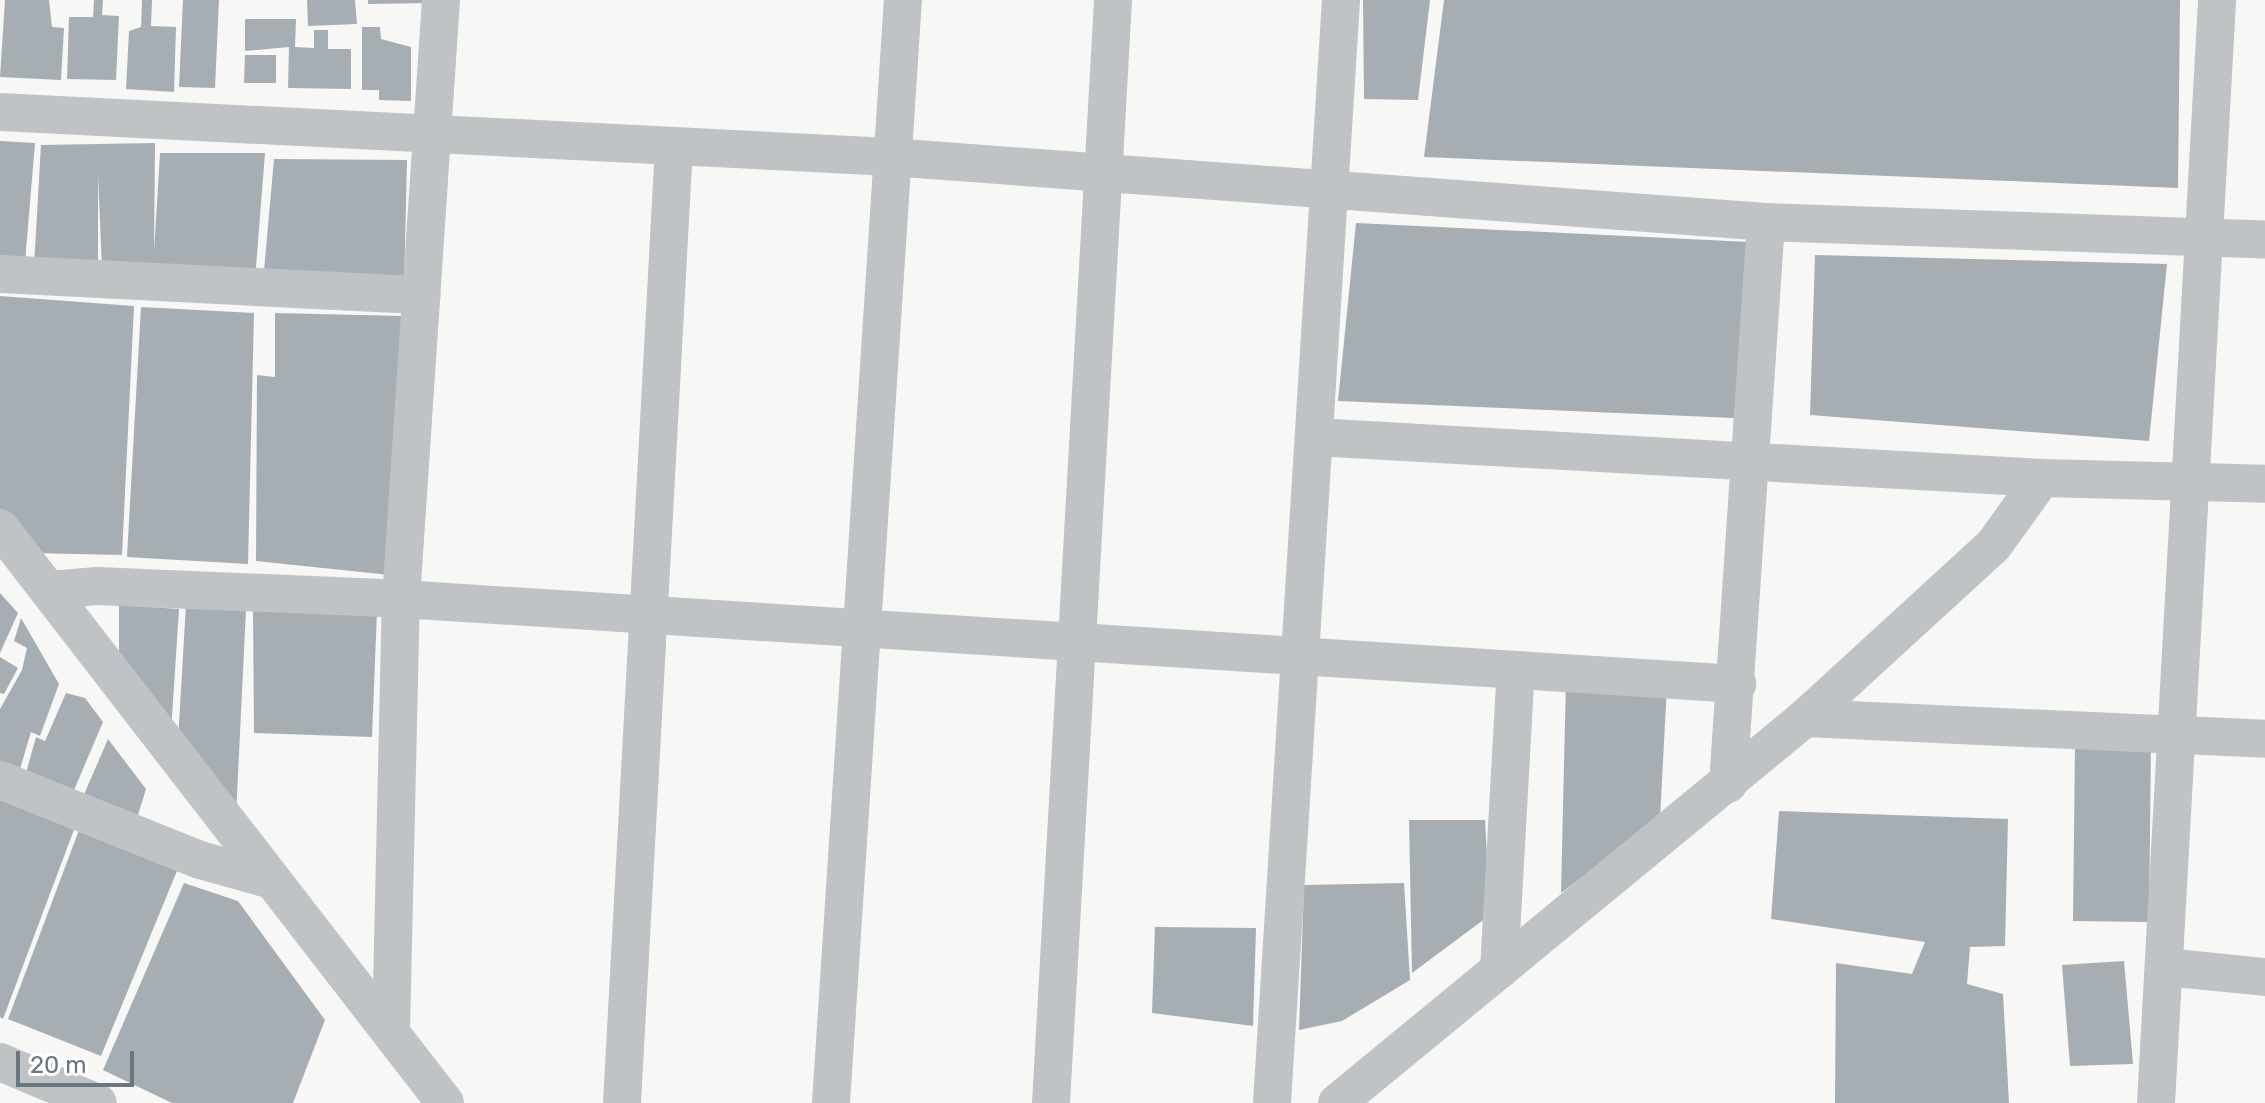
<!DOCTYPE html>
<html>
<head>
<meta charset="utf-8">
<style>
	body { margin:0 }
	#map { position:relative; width:2265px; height:1103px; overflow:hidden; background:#f7f7f5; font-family:Rubik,sans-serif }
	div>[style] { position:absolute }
	.building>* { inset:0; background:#a7aeb3 }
	.minor>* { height:38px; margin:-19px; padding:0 19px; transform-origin:19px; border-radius:19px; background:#bfc3c6 }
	span { translate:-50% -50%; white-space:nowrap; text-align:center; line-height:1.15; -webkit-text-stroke:8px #fff; paint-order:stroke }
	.scale { position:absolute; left:16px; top:1051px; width:118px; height:36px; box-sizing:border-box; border:4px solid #697783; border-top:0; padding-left:10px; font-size:24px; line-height:28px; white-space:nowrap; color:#697783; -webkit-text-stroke:6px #fff; paint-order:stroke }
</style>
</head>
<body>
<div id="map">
	<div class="building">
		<div style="clip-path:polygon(5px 0,49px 0,52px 27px,64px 28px,61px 80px,0 77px)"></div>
		<div style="clip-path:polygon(94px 0,103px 0,102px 15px,119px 16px,116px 80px,67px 79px,69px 17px,93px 17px)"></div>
		<div style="clip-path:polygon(142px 0,152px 0,151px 26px,176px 27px,174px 92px,126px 89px,129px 31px,141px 27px)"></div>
		<div style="clip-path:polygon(183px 0,219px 0,215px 88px,179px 87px)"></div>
		<div style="clip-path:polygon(307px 0,355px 0,357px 24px,308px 26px)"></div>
		<div style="clip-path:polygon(368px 0,433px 0,433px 3px,368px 4px)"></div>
		<div style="clip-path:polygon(1363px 0,1430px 0,1418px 100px,1364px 99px)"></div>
		<div style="clip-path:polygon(1444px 0,2180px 0,2178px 188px,1424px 157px)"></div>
		<div style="clip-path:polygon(245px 19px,296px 19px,295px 47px,314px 48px,314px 30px,328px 30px,328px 49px,351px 49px,351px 89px,288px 88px,289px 47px,245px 51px)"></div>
		<div style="clip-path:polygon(362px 27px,380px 27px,381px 39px,411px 47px,411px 101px,379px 100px,379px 90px,362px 90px)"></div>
		<div style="clip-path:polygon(245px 55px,276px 55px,276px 83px,244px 83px)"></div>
		<div style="clip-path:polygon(0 141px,35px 143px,25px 262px,0 269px)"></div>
		<div style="clip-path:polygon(155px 143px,154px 252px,160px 153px,265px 153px,255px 280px,102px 270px,98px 175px,98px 269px,34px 266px,41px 145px)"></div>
		<div style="clip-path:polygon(274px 159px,407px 160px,404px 288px,263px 282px)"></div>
		<div style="clip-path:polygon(1356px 223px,1749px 242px,1734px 418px,1338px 401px)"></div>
		<div style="clip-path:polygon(1815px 255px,2167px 264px,2149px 441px,1810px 415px)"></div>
		<div style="clip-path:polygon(0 296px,134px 306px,122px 555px,30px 553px,0 515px)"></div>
		<div style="clip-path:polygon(141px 307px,254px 313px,248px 564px,127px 557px)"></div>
		<div style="clip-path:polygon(275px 313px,403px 316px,390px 575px,256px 561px,257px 375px,275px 377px)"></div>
		<div style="clip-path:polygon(0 593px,18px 613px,0 653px)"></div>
		<div style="clip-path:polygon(186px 604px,246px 609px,236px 816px,178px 741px)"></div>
		<div style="clip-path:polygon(119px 605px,179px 609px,171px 732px,119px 674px)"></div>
		<div style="clip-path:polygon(253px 609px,377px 611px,372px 737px,254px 733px)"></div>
		<div style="clip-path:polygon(21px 618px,59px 684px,40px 736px,31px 732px,17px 779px,0 772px,0 709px,22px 670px,27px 648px,14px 641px)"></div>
		<div style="clip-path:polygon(0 657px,18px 668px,4px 694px,0 693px)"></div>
		<div style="clip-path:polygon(1566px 679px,1667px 685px,1660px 819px,1561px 893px)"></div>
		<div style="clip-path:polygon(66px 693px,85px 698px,103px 722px,69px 802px,24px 780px,36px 737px,45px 741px)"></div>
		<div style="clip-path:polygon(108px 739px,146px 789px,133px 831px,79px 806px)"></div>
		<div style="clip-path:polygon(2075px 744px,2151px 745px,2149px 922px,2073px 921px)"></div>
		<div style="clip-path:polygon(0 788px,78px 819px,3px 1019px,0 1017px)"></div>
		<div style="clip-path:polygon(1779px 811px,2008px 819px,2005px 946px,1970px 947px,1967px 984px,2003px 994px,2009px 1103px,1835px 1103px,1836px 963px,1912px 974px,1925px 942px,1771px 919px)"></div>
		<div style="clip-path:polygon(1409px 820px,1485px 820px,1490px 915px,1412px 973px)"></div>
		<div style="clip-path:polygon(82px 822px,179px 866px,101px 1056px,8px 1019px)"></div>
		<div style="clip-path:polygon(184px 883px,238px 901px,325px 1020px,293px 1103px,172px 1103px,103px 1070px)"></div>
		<div style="clip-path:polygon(1404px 883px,1410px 980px,1342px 1021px,1299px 1030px,1304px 885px)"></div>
		<div style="clip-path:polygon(1155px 927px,1256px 928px,1253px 1026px,1152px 1013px)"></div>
		<div style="clip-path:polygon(2124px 961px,2133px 1064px,2070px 1066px,2062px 965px)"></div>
	</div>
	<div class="minor">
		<div style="left:0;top:112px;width:891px;rotate:2.89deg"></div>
		<div style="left:890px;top:157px;width:878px;rotate:4.24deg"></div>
		<div style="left:1766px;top:222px;width:499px;rotate:2deg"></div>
		<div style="left:0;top:274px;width:422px;rotate:2.9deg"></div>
		<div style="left:1315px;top:437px;width:728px;rotate:3.23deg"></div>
		<div style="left:2042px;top:478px;width:223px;rotate:1.5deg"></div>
		<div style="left:0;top:528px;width:727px;rotate:52.26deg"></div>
		<div style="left:50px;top:590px;width:47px;rotate:-4.9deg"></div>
		<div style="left:97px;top:586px;width:304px;rotate:2.4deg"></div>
		<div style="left:401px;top:599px;width:1339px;rotate:3.64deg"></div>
		<div style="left:1805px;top:718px;width:460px;rotate:2.6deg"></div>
		<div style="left:0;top:780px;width:215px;rotate:21.8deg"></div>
		<div style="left:200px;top:860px;width:71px;rotate:15.6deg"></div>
		<div style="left:1728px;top:784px;width:563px;rotate:-86.13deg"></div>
		<div style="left:2165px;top:967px;width:100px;rotate:5.7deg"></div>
		<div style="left:1499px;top:970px;width:300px;rotate:-86.8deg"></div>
		<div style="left:391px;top:1032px;width:433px;rotate:-88.7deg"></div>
		<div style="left:401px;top:599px;width:600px;rotate:-86.18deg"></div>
		<div style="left:0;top:1062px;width:106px;rotate:22.7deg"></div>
		<div style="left:622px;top:1103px;width:958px;rotate:-86.89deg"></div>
		<div style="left:831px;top:1103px;width:1105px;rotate:-86.27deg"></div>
		<div style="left:1051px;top:1103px;width:1105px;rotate:-86.78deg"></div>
		<div style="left:1272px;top:1103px;width:1105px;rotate:-86.42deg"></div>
		<div style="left:1337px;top:1103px;width:606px;rotate:-39.44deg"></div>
		<div style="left:1805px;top:718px;width:255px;rotate:-42.5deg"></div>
		<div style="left:1993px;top:546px;width:84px;rotate:-54.2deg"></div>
		<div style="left:2156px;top:1103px;width:1105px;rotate:-86.83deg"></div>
	</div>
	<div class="scale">20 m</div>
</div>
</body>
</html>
